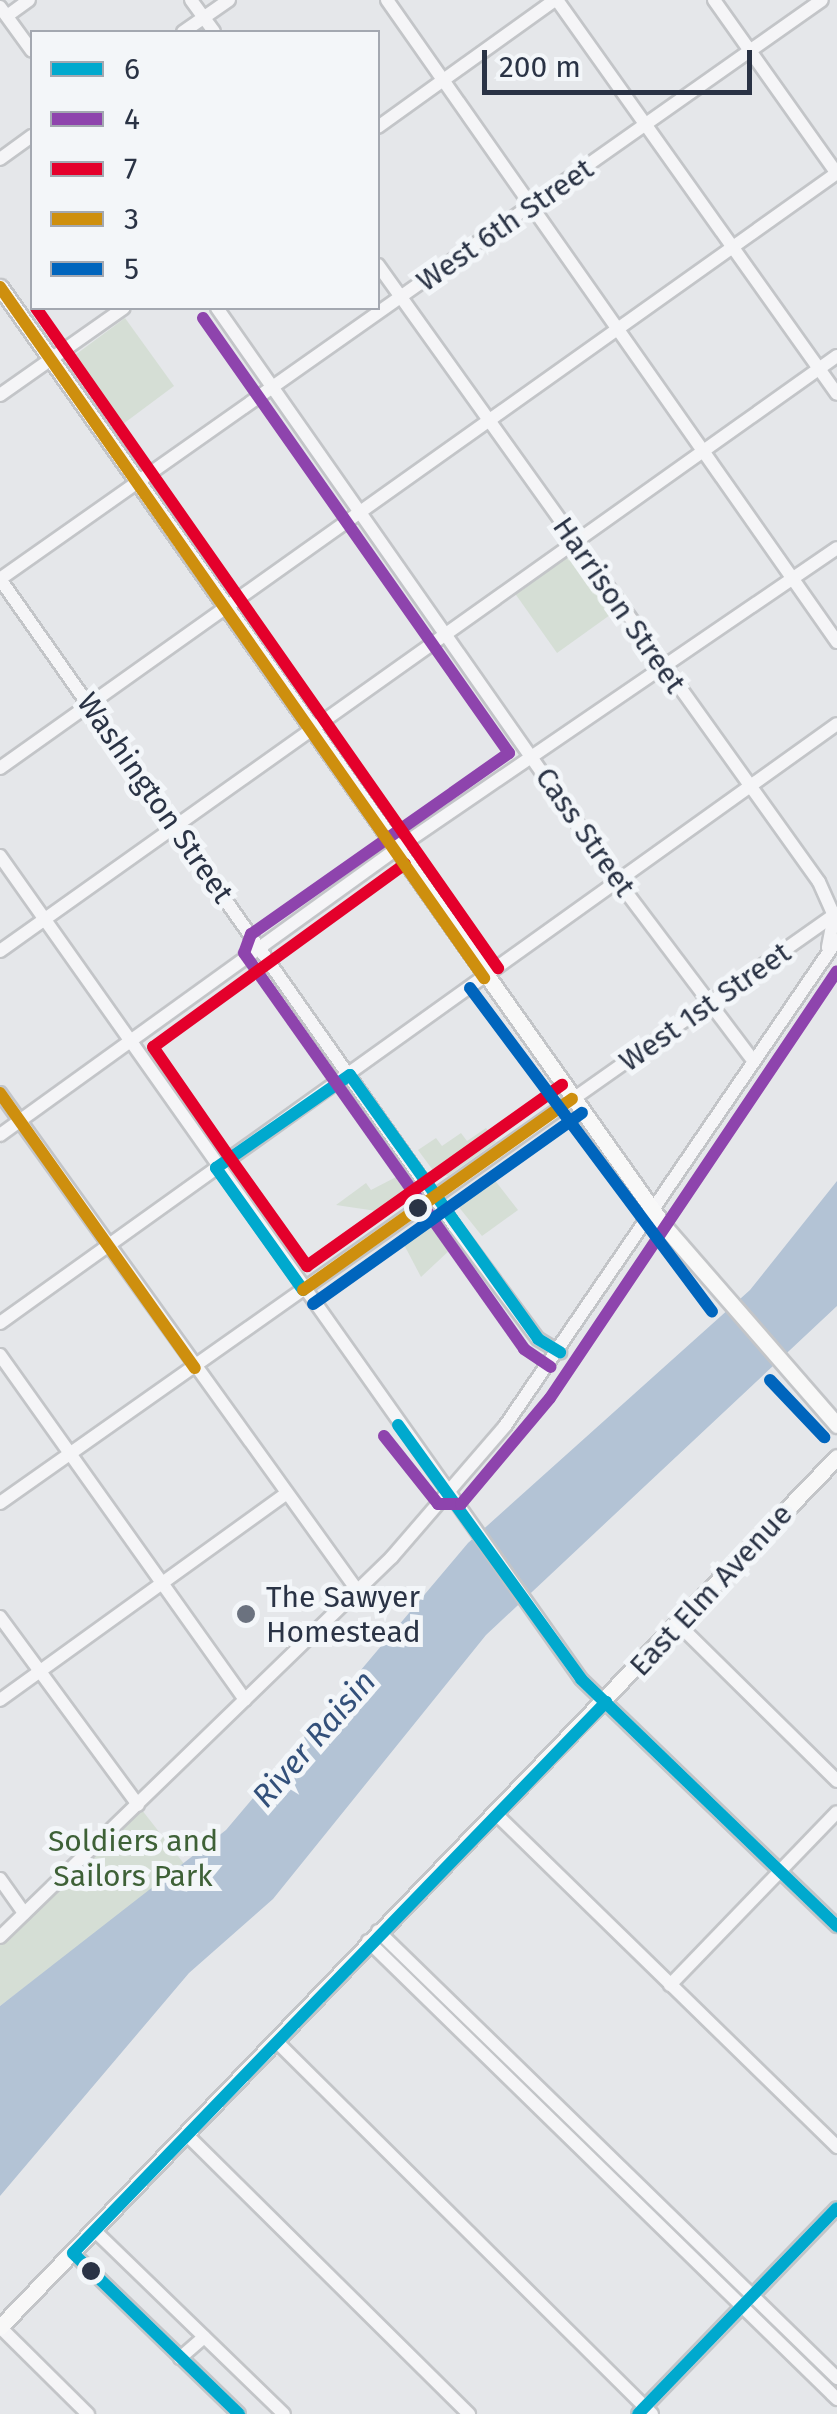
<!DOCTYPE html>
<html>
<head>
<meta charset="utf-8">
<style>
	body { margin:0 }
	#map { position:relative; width:837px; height:2414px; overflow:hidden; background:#e5e7ea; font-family:"Fira Sans",sans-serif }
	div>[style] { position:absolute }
	.green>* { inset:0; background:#d5ded5 }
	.water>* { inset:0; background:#b3c3d5 }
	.roads { filter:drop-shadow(2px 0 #c3c5c8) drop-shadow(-2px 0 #c3c5c8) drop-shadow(0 2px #c3c5c8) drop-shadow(0 -2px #c3c5c8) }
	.minor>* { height:12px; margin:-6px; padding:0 6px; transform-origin:6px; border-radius:6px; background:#f5f5f7 }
	.major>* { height:15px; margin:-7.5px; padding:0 7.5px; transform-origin:7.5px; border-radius:7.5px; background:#f8f8f8 }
	.bus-1>* { height:12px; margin:-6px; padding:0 6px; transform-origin:6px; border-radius:6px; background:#00a9ce }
	.bus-2>* { height:12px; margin:-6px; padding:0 6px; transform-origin:6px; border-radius:6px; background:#8e44ad }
	.bus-3>* { height:12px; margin:-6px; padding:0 6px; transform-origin:6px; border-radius:6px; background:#e4002b }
	.bus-4>* { height:12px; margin:-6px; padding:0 6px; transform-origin:6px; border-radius:6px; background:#ce8f0e }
	.bus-5>* { height:12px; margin:-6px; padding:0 6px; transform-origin:6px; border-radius:6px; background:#0065bd }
	.dots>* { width:28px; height:28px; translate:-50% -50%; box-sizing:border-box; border:5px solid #f3f6f9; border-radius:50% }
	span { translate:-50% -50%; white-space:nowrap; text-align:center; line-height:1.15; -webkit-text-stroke:10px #f3f6f9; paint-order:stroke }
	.street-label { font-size:30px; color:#2a3345 }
	.poi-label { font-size:30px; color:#2a3345 }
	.left { translate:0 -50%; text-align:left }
	.park-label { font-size:30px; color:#3e6137 }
	.water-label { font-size:32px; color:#33507a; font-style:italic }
	.legend { position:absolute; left:30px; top:30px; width:350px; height:280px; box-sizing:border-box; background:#f3f6f9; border:2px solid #a3a8b1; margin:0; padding:12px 18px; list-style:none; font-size:30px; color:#2a3345 }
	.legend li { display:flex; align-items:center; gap:20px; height:50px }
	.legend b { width:50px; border:2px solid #a3a8b1 }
	.scale { position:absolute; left:482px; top:50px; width:270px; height:45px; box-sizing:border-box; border:5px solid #2a3345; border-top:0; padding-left:12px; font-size:30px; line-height:35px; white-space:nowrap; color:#2a3345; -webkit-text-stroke:8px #f3f6f9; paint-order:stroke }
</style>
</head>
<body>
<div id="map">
	<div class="green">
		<div style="clip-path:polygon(125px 318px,174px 386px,119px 427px,71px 358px)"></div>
		<div style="clip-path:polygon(571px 554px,617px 610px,557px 653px,514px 592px)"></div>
		<div style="clip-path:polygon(486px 1128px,496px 1142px,448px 1176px,435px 1173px,418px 1150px,436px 1138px,442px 1146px,461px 1133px,467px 1141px)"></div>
		<div style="clip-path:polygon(490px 1174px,518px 1210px,482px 1236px,458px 1206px,459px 1197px)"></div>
		<div style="clip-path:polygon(400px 1175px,410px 1198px,390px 1213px,336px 1205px,366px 1183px,371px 1190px)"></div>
		<div style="clip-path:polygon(427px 1217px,452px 1248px,421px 1277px,400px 1237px)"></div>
		<div style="clip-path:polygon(138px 1805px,185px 1865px,0 2006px,0 1937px)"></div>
	</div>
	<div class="water">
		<div style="clip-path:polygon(837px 1181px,837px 1306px,486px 1635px,273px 1899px,189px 1973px,0 2196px,0 2006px,226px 1830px,468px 1543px,750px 1290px)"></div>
	</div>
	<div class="roads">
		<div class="minor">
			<div style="left:191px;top:0;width:39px;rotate:54deg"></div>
			<div style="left:387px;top:0;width:784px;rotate:54.97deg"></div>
			<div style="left:557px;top:0;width:483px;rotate:54.6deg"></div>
			<div style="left:714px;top:0;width:213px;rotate:54.7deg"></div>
			<div style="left:0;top:7px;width:54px;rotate:54deg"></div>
			<div style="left:7px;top:16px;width:27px;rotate:-36deg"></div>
			<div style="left:183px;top:32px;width:56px;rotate:-34.8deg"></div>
			<div style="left:378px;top:127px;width:218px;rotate:-35.7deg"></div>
			<div style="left:0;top:159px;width:39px;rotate:-36deg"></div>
			<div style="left:378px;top:265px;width:758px;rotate:54.44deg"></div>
			<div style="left:819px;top:882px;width:37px;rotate:66deg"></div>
			<div style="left:834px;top:916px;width:32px;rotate:101deg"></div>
			<div style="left:217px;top:308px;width:698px;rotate:55.03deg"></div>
			<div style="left:617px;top:880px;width:224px;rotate:53deg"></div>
			<div style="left:0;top:395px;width:151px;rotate:-35.1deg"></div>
			<div style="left:0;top:579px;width:1005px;rotate:-35.16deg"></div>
			<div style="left:0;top:579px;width:792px;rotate:54.92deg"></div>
			<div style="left:455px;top:1227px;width:139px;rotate:53.5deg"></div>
			<div style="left:538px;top:1339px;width:26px;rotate:31deg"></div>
			<div style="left:0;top:768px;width:1027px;rotate:-35.41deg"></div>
			<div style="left:0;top:856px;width:1007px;rotate:54.78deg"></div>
			<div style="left:581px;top:1679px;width:356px;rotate:44deg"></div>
			<div style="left:0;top:951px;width:1027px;rotate:-35.41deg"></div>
			<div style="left:0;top:1093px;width:612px;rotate:54.31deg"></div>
			<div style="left:0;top:1135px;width:487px;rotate:-35.8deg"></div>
			<div style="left:395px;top:850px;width:535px;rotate:-34.34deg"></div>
			<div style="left:0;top:1323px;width:1029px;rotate:-35.59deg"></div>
			<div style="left:0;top:1355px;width:423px;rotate:54.6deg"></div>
			<div style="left:0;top:1503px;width:1024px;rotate:-35.18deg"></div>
			<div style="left:0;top:1617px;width:233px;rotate:53.7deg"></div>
			<div style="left:679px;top:1625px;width:222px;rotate:44.6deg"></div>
			<div style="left:0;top:1700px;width:352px;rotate:-35.8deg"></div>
			<div style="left:496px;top:1814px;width:477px;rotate:44.3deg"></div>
			<div style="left:0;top:1879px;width:42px;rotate:54.8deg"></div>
			<div style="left:378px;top:1931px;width:641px;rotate:44.24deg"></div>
			<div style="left:0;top:1937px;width:546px;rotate:-44.11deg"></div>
			<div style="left:392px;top:1557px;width:173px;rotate:-49.2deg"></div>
			<div style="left:505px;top:1426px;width:589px;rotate:-55.66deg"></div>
			<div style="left:368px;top:1941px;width:656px;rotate:44.32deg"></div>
			<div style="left:670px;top:1985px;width:240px;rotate:-46deg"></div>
			<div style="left:275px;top:2040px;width:531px;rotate:44.77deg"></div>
			<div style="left:187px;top:2135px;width:397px;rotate:44.7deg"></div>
			<div style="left:95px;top:2231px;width:263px;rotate:44.1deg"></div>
			<div style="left:73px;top:2253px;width:231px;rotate:44.1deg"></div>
			<div style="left:0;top:2327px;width:124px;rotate:44.7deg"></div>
			<div style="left:180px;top:2358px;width:32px;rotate:-41deg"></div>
			<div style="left:638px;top:2414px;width:286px;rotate:-46deg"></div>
		</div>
		<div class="major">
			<div style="left:0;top:287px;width:1150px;rotate:54.73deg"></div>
			<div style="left:664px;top:1226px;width:264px;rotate:49deg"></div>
			<div style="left:0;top:2327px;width:1207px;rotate:-46.11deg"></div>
		</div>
	</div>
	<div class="bus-1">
		<div style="left:303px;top:1290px;width:150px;rotate:-125.5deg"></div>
		<div style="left:216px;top:1168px;width:163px;rotate:-34.8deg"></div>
		<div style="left:350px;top:1075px;width:324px;rotate:54.5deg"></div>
		<div style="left:538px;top:1339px;width:26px;rotate:31deg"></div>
		<div style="left:398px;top:1425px;width:313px;rotate:54.2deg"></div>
		<div style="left:581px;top:1679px;width:356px;rotate:44deg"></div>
		<div style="left:239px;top:2414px;width:231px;rotate:-135.9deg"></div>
		<div style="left:73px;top:2253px;width:767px;rotate:-45.95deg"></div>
		<div style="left:638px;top:2414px;width:286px;rotate:-46deg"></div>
	</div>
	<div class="bus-2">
		<div style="left:203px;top:318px;width:532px;rotate:54.88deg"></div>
		<div style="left:509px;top:753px;width:315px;rotate:144.9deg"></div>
		<div style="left:251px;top:934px;width:20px;rotate:110deg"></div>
		<div style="left:244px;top:953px;width:485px;rotate:54.7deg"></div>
		<div style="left:524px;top:1349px;width:32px;rotate:34deg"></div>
		<div style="left:384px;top:1436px;width:87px;rotate:51.5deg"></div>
		<div style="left:438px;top:1504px;width:23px"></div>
		<div style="left:461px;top:1504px;width:138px;rotate:-50deg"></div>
		<div style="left:550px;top:1398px;width:514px;rotate:-56.09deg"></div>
	</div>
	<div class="bus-3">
		<div style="left:36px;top:308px;width:806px;rotate:55.01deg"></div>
		<div style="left:405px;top:864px;width:311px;rotate:144deg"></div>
		<div style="left:153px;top:1047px;width:135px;rotate:55.3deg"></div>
		<div style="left:230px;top:1158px;width:133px;rotate:54.5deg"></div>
		<div style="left:307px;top:1266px;width:313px;rotate:-35.4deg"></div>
	</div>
	<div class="bus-4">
		<div style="left:0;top:287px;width:844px;rotate:54.99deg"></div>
		<div style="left:0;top:1093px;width:337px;rotate:54.7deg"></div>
		<div style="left:303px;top:1290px;width:330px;rotate:-35.4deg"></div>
	</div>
	<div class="bus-5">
		<div style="left:470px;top:988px;width:404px;rotate:53.2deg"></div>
		<div style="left:313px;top:1304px;width:330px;rotate:-35.4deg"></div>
		<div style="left:770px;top:1380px;width:79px;rotate:46.5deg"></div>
	</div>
	<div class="dots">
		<div style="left:418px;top:1208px;background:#2a3345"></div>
		<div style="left:246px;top:1614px;background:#6b727f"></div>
		<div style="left:91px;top:2271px;background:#2a3345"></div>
	</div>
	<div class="street-label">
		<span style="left:505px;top:225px;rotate:-35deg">West 6th Street</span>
		<span style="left:619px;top:605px;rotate:55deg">Harrison Street</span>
		<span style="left:155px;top:798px;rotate:55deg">Washington Street</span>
		<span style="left:585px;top:832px;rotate:55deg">Cass Street</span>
		<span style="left:705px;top:1007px;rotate:-35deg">West 1st Street</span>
		<span style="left:711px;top:1590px;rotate:-47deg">East Elm Avenue</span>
	</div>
	<div class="poi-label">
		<span class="left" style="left:266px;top:1614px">The Sawyer<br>Homestead</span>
	</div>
	<div class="park-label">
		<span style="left:133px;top:1858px">Soldiers and<br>Sailors Park</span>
	</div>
	<div class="water-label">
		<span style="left:314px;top:1739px;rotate:-49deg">River Raisin</span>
	</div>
	<ul class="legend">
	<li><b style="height:12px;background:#00a9ce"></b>6</li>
	<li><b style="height:12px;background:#8e44ad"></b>4</li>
	<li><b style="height:12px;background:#e4002b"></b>7</li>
	<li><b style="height:12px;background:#ce8f0e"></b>3</li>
	<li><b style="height:12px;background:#0065bd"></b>5</li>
	</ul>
	<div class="scale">200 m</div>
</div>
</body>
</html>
